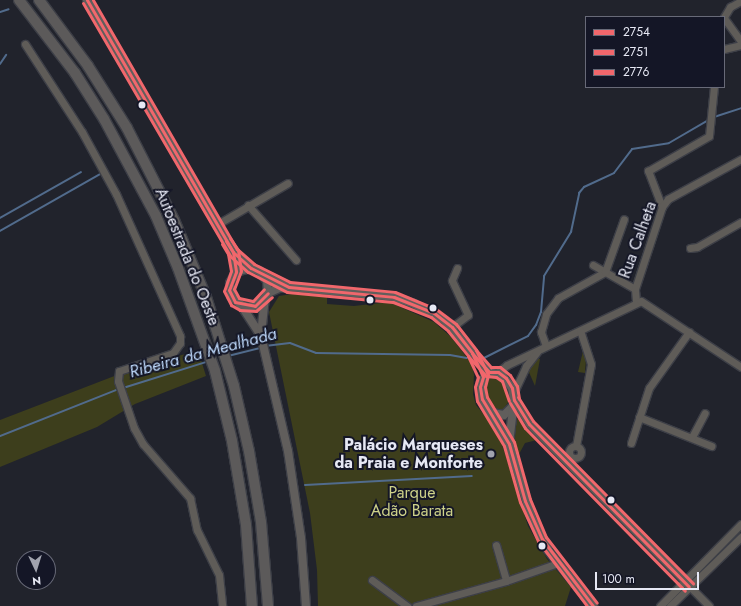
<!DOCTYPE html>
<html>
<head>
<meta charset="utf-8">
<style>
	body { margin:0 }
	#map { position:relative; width:741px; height:606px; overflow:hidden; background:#21232c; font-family:Jost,sans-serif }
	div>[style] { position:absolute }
	.green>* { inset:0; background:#3d3e1c }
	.stream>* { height:2px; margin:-1px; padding:0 1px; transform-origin:1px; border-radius:1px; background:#516b8c }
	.roads { filter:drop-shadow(1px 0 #3d3f47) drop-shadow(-1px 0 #3d3f47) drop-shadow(0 1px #3d3f47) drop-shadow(0 -1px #3d3f47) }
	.minor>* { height:7px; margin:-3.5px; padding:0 3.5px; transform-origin:3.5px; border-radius:3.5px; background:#5f5c58 }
	.minor>.ring { margin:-3.5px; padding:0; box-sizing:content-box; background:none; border:7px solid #5f5c58; border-radius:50% }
	.major>* { height:8px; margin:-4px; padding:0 4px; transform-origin:4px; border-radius:4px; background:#615e5c }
	.highway>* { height:10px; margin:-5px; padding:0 5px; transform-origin:5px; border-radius:5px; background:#5c5a5a }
	.bus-1>* { height:3px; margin:-1.5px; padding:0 1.5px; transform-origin:1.5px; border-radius:1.5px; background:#f1676c }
	.bus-2>* { height:3px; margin:-1.5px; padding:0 1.5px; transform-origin:1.5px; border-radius:1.5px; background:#f1676c }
	.bus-3>* { height:3px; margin:-1.5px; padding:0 1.5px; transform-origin:1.5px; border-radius:1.5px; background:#f1676c }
	.dots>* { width:11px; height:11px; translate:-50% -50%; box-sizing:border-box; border:2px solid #141626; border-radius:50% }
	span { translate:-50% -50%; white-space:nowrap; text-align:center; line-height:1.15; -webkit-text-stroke:4px #141626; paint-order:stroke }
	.street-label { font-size:16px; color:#e6e8f4 }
	.poi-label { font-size:16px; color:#e6e8f4; font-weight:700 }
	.right { translate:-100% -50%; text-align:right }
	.park-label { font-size:16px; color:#ced289 }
	.water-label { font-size:17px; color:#c1dcff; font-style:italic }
	.legend { position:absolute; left:585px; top:16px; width:140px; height:72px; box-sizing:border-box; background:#141626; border:1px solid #686a78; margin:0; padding:5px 7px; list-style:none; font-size:12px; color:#e6e8f4 }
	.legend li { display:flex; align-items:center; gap:8px; height:20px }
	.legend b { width:20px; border:1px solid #686a78 }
	.north { position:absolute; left:16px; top:550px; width:40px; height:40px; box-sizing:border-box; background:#141626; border:1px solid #686a78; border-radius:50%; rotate:176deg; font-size:11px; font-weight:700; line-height:16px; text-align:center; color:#e6e8f4 }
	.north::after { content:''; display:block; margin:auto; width:14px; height:18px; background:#a1a3ae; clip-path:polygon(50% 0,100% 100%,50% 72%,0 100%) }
	.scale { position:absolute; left:595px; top:572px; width:104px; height:18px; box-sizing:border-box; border:2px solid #e6e8f4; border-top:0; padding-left:5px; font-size:12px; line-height:14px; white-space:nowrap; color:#e6e8f4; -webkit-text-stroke:3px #141626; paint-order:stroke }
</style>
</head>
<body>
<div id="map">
	<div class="green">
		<div style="clip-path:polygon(292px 294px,327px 296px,327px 304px,354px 306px,389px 302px,434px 322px,451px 337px,472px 364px,474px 375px,473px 394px,476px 405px,498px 432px,528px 526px,547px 559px,571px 587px,565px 606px,318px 606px,317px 570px,310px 513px,269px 312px,279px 296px)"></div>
		<div style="clip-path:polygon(198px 350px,206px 376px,135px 404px,97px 427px,0 467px,0 420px,117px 375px)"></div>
		<div style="clip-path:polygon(583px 351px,586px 358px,585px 373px,578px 372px)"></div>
		<div style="clip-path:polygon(537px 358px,540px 359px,535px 386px,528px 370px)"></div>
		<div style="clip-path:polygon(493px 377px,501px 379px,508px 388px,510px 400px,502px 411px,492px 408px,485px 395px,487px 380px)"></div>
		<div style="clip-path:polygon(520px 415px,541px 439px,525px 443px,518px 456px,514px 434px,515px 423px)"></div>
	</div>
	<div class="stream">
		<div style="left:0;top:12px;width:9px;rotate:-18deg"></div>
		<div style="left:0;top:64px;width:11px;rotate:-56deg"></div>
		<div style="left:714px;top:117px;width:28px;rotate:-18deg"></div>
		<div style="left:0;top:218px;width:93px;rotate:-29.6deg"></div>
		<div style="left:0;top:231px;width:117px;rotate:-29.6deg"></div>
		<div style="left:265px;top:346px;width:25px;rotate:-7deg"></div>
		<div style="left:290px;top:343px;width:28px;rotate:21deg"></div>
		<div style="left:316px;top:353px;width:134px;rotate:0.9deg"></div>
		<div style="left:450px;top:355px;width:17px;rotate:10deg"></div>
		<div style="left:228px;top:356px;width:34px;rotate:-14deg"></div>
		<div style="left:484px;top:358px;width:49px;rotate:-26.6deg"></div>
		<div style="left:528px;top:336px;width:14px;rotate:-54deg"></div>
		<div style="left:536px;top:325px;width:14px;rotate:-69deg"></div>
		<div style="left:541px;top:312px;width:36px;rotate:-85deg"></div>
		<div style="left:544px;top:276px;width:52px;rotate:-58.5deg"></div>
		<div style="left:571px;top:232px;width:40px;rotate:-78deg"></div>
		<div style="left:579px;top:193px;width:8px;rotate:-50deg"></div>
		<div style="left:584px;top:187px;width:33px;rotate:-25deg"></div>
		<div style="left:614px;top:173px;width:30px;rotate:-53deg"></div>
		<div style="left:632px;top:149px;width:37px;rotate:-9deg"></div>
		<div style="left:669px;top:143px;width:48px;rotate:-30.3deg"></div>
		<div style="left:123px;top:388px;width:90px;rotate:-17.4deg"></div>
		<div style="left:0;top:436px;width:128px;rotate:-21.6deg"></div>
		<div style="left:305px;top:485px;width:167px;rotate:-3.1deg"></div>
	</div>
	<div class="roads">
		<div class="minor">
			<div style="left:724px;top:17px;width:12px;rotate:-59deg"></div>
			<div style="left:730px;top:7px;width:13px;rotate:-29deg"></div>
			<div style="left:724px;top:18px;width:29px;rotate:54deg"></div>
			<div style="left:25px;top:44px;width:105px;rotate:57.1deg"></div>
			<div style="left:82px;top:132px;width:71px;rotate:61.3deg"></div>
			<div style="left:116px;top:194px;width:156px;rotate:65.7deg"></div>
			<div style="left:180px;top:336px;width:7px;rotate:90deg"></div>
			<div style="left:180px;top:343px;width:12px;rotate:125deg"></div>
			<div style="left:173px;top:353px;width:57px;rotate:161.6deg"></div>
			<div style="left:119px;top:371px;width:10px;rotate:96deg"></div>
			<div style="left:118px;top:381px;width:50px;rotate:71.2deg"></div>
			<div style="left:134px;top:428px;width:18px;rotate:61deg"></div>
			<div style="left:143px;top:444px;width:72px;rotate:49deg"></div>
			<div style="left:190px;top:498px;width:33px;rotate:78deg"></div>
			<div style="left:197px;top:530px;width:50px;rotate:63.9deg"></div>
			<div style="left:219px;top:575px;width:31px;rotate:84deg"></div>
			<div style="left:724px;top:49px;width:17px;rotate:-13deg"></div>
			<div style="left:248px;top:205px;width:73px;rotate:48.9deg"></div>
			<div style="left:662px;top:207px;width:39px;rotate:-111deg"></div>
			<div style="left:648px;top:171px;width:70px;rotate:-29.8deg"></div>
			<div style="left:709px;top:136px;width:49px;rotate:-84.2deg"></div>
			<div style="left:216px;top:225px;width:83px;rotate:-30.3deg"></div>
			<div style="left:690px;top:248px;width:7px;rotate:-8deg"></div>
			<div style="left:697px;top:247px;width:51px;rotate:-29.6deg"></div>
			<div style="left:593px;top:265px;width:48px;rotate:29.7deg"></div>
			<div style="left:636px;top:301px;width:12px;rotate:-95deg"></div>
			<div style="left:635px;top:289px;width:86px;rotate:-71.8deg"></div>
			<div style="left:662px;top:207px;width:10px;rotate:-53deg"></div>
			<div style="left:668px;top:199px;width:83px;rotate:-28.7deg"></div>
			<div style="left:452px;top:327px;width:20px;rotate:-37deg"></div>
			<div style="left:468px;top:315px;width:38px;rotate:-115deg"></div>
			<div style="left:452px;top:280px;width:13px;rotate:-67deg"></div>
			<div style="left:546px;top:346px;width:15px;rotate:-110deg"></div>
			<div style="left:541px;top:332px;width:19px;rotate:-74deg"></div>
			<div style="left:546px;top:314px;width:20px;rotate:-53deg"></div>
			<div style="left:558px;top:298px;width:54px;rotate:-29deg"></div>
			<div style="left:605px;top:272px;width:56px;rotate:-70.3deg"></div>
			<div style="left:498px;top:372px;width:11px;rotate:-38deg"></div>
			<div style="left:507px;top:365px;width:148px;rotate:-25.5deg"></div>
			<div style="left:641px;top:301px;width:120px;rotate:33.4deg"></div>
			<div style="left:513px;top:394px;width:31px;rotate:-65deg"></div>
			<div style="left:526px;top:366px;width:18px;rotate:-52deg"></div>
			<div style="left:514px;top:400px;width:28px;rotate:58deg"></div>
			<div style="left:529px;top:424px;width:256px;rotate:45.3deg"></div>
			<div style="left:639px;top:417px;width:78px;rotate:21.9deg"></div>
			<div style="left:692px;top:437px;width:27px;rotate:-62deg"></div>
			<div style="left:631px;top:443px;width:58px;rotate:-71.9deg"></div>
			<div style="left:649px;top:388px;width:69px;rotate:-54.5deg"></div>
			<div class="ring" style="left:569px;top:446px;width:5px;height:5px"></div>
			<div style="left:576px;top:446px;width:83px;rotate:-79.6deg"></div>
			<div style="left:591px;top:364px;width:35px;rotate:-108deg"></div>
			<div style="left:496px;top:545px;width:37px;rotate:74deg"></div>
			<div style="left:506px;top:581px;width:55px;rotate:-19.1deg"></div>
			<div style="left:372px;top:580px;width:44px;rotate:36.6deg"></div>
			<div style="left:416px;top:606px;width:93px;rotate:-15.5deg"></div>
			<div style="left:660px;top:606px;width:115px;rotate:-45.4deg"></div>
			<div style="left:670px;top:606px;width:99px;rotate:-44.2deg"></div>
		</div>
		<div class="major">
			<div style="left:87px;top:0;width:291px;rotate:59.9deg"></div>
			<div style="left:233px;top:252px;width:24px;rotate:42deg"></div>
			<div style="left:251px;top:268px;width:9px;rotate:21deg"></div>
			<div style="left:259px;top:271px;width:13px;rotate:51deg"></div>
			<div style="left:267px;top:281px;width:12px;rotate:85deg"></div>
			<div style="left:268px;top:293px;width:6px;rotate:121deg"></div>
			<div style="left:265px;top:298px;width:13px;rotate:141deg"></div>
			<div style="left:255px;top:306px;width:7px;rotate:172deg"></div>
			<div style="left:248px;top:307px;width:7px;rotate:-164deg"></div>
			<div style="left:241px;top:305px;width:13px;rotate:-138deg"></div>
			<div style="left:231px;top:296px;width:13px;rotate:-94deg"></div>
			<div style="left:230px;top:283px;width:13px;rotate:-61deg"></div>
			<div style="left:236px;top:272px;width:16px;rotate:-15deg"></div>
			<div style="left:233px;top:252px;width:20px;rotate:81deg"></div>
			<div style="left:263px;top:275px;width:28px;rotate:26deg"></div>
			<div style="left:268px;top:293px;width:12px;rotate:-24deg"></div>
			<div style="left:279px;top:288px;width:10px;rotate:-6deg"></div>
			<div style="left:289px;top:287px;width:105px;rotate:5.4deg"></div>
			<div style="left:394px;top:297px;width:21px;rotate:19deg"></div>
			<div style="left:414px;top:304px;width:34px;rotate:28deg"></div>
			<div style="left:444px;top:320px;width:69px;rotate:49.1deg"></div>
			<div style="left:241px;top:305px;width:37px;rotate:57deg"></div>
			<div style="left:261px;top:336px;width:118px;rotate:76.8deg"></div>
			<div style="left:288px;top:451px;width:88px;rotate:81.5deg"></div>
			<div style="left:301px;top:538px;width:68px;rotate:85.8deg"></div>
			<div style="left:261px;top:335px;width:37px;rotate:-84deg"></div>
			<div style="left:492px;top:413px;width:12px;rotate:9deg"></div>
			<div style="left:504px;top:415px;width:11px;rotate:-45deg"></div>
			<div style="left:509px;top:444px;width:44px;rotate:-83.5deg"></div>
			<div style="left:514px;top:400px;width:12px;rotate:-99deg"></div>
			<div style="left:512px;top:388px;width:16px;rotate:-128deg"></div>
			<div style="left:502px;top:375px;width:13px;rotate:-167deg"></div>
			<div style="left:489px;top:372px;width:13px;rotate:129deg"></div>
			<div style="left:481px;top:382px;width:17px;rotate:87deg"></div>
			<div style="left:482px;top:399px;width:52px;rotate:59deg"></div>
			<div style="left:509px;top:444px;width:75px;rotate:73deg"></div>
			<div style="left:531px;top:516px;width:38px;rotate:63deg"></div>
			<div style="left:548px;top:550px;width:72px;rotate:51.2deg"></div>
		</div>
		<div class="highway">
			<div style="left:19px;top:0;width:92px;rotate:52.5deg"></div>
			<div style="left:75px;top:73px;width:54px;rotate:57.8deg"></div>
			<div style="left:104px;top:119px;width:110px;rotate:61.8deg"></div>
			<div style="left:156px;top:216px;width:56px;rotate:67.1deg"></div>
			<div style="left:178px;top:268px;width:109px;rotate:70.2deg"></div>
			<div style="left:215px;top:371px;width:72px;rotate:76.3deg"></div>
			<div style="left:232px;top:441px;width:85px;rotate:80.5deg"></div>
			<div style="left:246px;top:525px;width:81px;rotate:85.8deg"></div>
			<div style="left:39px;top:0;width:82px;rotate:53.4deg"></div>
			<div style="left:88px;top:66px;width:73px;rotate:57.8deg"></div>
			<div style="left:127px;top:128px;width:103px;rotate:62.9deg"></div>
			<div style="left:174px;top:220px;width:83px;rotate:67.4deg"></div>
			<div style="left:206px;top:297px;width:93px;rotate:72.5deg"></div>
			<div style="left:234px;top:386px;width:67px;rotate:77deg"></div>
			<div style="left:249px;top:451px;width:72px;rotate:80.4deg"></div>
			<div style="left:261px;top:522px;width:84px;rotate:85.2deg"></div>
		</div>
	</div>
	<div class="bus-1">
		<div style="left:87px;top:0;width:291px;rotate:59.9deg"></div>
		<div style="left:233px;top:252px;width:24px;rotate:42deg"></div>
		<div style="left:251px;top:268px;width:42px;rotate:26.6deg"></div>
		<div style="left:289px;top:287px;width:105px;rotate:5.4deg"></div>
		<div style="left:394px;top:297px;width:43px;rotate:21.8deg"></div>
		<div style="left:434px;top:313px;width:23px;rotate:38deg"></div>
		<div style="left:452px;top:327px;width:33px;rotate:52deg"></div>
		<div style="left:472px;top:353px;width:26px;rotate:65deg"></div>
		<div style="left:483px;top:377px;width:10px;rotate:107deg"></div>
		<div style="left:480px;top:387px;width:12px;rotate:81deg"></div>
		<div style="left:482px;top:399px;width:52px;rotate:59deg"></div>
		<div style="left:509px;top:444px;width:59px;rotate:74.3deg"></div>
		<div style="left:525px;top:501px;width:42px;rotate:65.9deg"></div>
		<div style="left:542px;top:539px;width:84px;rotate:52.7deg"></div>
		<div style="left:226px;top:241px;width:13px;rotate:58deg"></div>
		<div style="left:233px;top:252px;width:20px;rotate:81deg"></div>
		<div style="left:236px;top:272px;width:19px;rotate:111deg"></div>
		<div style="left:229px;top:290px;width:13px;rotate:63deg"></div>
		<div style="left:235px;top:302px;width:20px;rotate:11deg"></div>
		<div style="left:255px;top:306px;width:18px;rotate:-45deg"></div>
		<div style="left:472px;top:353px;width:25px;rotate:48deg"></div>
		<div style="left:489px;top:372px;width:9px"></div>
		<div style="left:498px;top:372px;width:10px;rotate:37deg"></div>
		<div style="left:506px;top:378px;width:12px;rotate:59deg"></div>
		<div style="left:512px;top:388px;width:12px;rotate:81deg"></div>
		<div style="left:514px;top:400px;width:28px;rotate:58deg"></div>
		<div style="left:529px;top:424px;width:228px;rotate:45.5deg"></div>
	</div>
	<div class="bus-2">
		<div style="left:83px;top:3px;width:293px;rotate:59.8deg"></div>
		<div style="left:230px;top:256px;width:24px;rotate:42deg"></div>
		<div style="left:248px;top:272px;width:44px;rotate:27.1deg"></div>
		<div style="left:287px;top:292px;width:106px;rotate:5.4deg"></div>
		<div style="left:393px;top:302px;width:41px;rotate:21.5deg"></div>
		<div style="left:431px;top:317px;width:22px;rotate:39deg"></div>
		<div style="left:448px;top:331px;width:32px;rotate:51deg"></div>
		<div style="left:468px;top:356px;width:23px;rotate:65deg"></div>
		<div style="left:478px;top:377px;width:10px;rotate:107deg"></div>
		<div style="left:475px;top:387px;width:14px;rotate:82deg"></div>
		<div style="left:477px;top:401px;width:52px;rotate:59deg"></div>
		<div style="left:504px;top:446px;width:58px;rotate:74.1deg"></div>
		<div style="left:520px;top:502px;width:43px;rotate:65.2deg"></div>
		<div style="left:538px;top:541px;width:81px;rotate:53deg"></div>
		<div style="left:222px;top:244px;width:12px;rotate:59deg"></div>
		<div style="left:228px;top:254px;width:17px;rotate:80deg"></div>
		<div style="left:231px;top:271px;width:21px;rotate:109deg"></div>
		<div style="left:224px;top:291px;width:16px;rotate:63deg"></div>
		<div style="left:231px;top:305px;width:10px;rotate:29deg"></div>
		<div style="left:240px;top:310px;width:16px;rotate:4deg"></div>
		<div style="left:256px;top:311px;width:21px;rotate:-41deg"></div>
		<div style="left:468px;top:356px;width:27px;rotate:48deg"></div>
		<div style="left:486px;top:376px;width:10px;rotate:6deg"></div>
		<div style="left:496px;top:377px;width:7px;rotate:34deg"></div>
		<div style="left:502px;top:381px;width:21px;rotate:71deg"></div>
		<div style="left:510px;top:403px;width:29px;rotate:59deg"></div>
		<div style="left:525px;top:428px;width:228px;rotate:45.5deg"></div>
	</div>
	<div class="bus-3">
		<div style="left:93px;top:0;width:288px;rotate:60deg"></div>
		<div style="left:237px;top:249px;width:23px;rotate:41deg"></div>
		<div style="left:254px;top:264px;width:40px;rotate:26.6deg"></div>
		<div style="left:290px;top:282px;width:105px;rotate:5.4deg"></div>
		<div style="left:395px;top:292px;width:44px;rotate:22.5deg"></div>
		<div style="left:436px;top:309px;width:25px;rotate:37deg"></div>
		<div style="left:456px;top:324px;width:33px;rotate:52deg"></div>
		<div style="left:476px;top:350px;width:28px;rotate:64deg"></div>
		<div style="left:488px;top:375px;width:12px;rotate:104deg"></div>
		<div style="left:485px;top:387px;width:10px;rotate:79deg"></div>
		<div style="left:487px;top:397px;width:52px;rotate:59deg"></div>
		<div style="left:514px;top:442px;width:59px;rotate:74.3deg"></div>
		<div style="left:530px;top:499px;width:41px;rotate:67.2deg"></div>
		<div style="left:546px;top:537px;width:83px;rotate:52.3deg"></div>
		<div style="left:230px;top:238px;width:14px;rotate:56deg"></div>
		<div style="left:238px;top:250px;width:21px;rotate:82deg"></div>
		<div style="left:241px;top:271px;width:19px;rotate:111deg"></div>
		<div style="left:234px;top:289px;width:10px;rotate:61deg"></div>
		<div style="left:239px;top:298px;width:14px;rotate:12deg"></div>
		<div style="left:253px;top:301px;width:16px;rotate:-47deg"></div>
		<div style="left:476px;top:350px;width:23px;rotate:49deg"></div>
		<div style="left:491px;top:367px;width:9px"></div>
		<div style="left:500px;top:367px;width:13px;rotate:39deg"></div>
		<div style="left:510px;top:375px;width:13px;rotate:58deg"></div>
		<div style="left:517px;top:386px;width:13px;rotate:81deg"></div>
		<div style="left:518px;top:397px;width:28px;rotate:58deg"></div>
		<div style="left:533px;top:421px;width:228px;rotate:45.4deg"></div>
	</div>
	<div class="dots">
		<div style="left:142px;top:105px;background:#e6e8f4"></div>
		<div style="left:370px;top:300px;background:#e6e8f4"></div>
		<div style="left:433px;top:308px;background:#e6e8f4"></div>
		<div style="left:491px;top:454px;background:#a1a3ae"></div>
		<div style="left:611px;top:500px;background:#e6e8f4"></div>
		<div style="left:542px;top:546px;background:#e6e8f4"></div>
	</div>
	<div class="street-label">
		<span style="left:638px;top:240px;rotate:-70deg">Rua Calheta</span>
		<span style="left:187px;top:257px;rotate:68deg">Autoestrada do Oeste</span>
	</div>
	<div class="poi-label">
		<span class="right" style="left:483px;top:454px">Palácio Marqueses<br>da Praia e Monforte</span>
	</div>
	<div class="park-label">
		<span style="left:412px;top:502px">Parque<br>Adão Barata</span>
	</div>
	<div class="water-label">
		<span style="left:203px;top:353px;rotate:-15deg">Ribeira da Mealhada</span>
	</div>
	<ul class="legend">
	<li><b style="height:5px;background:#f1676c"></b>2754</li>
	<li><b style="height:5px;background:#f1676c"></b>2751</li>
	<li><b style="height:5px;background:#f1676c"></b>2776</li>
	</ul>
	<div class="north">N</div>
	<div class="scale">100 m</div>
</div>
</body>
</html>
